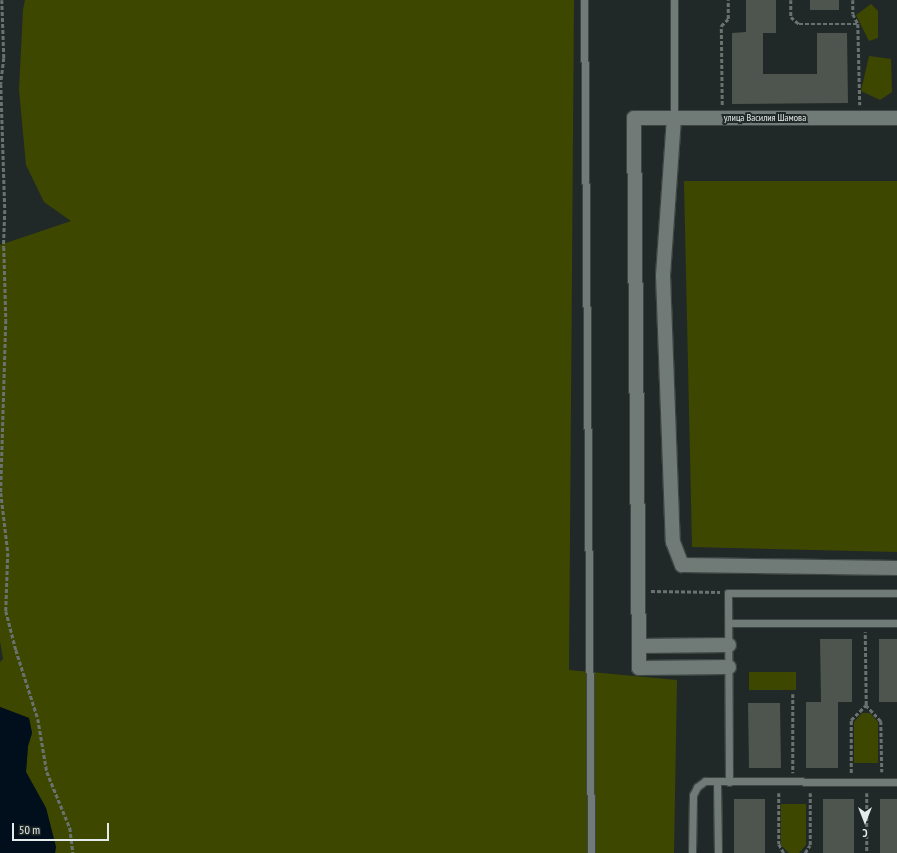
<!DOCTYPE html>
<html>
<head>
<meta charset="utf-8">
<style>
	body { margin:0 }
	#map { position:relative; width:897px; height:853px; overflow:hidden; background:#202927; font-family:"PT Sans Narrow",sans-serif }
	div>[style] { position:absolute }
	.green>* { inset:0; background:#3e4700 }
	.water>* { inset:0; background:#000f1b }
	.building>* { inset:0; background:#4e554e }
	.path>* { height:2.5px; margin-top:-1.25px; transform-origin:0; background:repeating-linear-gradient(90deg,#6a7271 0 4px,transparent 0 6px) }
	.roads { filter:drop-shadow(1px 0 #3e4644) drop-shadow(-1px 0 #3e4644) drop-shadow(0 1px #3e4644) drop-shadow(0 -1px #3e4644) }
	.lane>* { height:7px; margin:-3.5px; padding:0 3.5px; transform-origin:3.5px; border-radius:3.5px; background:#707a77 }
	.street>* { height:14px; margin:-7px; padding:0 7px; transform-origin:7px; border-radius:7px; background:#707a77 }
	span { translate:-50% -50%; white-space:nowrap; text-align:center; line-height:1.15; -webkit-text-stroke:4px #202927; paint-order:stroke }
	.street-label { font-size:10px; color:#e5ebea }
	.north { position:absolute; left:845px; top:801px; width:40px; height:40px; -webkit-text-stroke:3px #202927; paint-order:stroke; rotate:180deg; font-size:11px; font-weight:700; line-height:16px; text-align:center; color:#e5ebea }
	.north::after { content:''; display:block; margin:auto; width:14px; height:18px; background:#e5ebea; clip-path:polygon(50% 0,100% 100%,50% 72%,0 100%) }
	.scale { position:absolute; left:12px; top:823px; width:97px; height:18px; box-sizing:border-box; border:2px solid #e5ebea; border-top:0; padding-left:5px; font-size:12px; line-height:14px; white-space:nowrap; color:#e5ebea; -webkit-text-stroke:3px #202927; paint-order:stroke }
</style>
</head>
<body>
<div id="map">
	<div class="green">
		<div style="clip-path:polygon(25px 0,574px 0,569px 670px,677px 680px,674px 853px,55px 853px,56px 847px,46px 808px,26px 772px,28px 746px,32px 733px,29px 718px,0 707px,0 662px,3px 659px,0 641px,0 245px,71px 221px,44px 202px,26px 165px,19px 90px,23px 10px)"></div>
		<div style="clip-path:polygon(871px 4px,878px 11px,878px 38px,869px 41px,856px 15px)"></div>
		<div style="clip-path:polygon(869px 56px,891px 59px,892px 92px,880px 100px,861px 91px)"></div>
		<div style="clip-path:polygon(684px 181px,897px 181px,897px 552px,692px 547px)"></div>
		<div style="clip-path:polygon(749px 672px,796px 672px,796px 690px,749px 690px)"></div>
		<div style="clip-path:polygon(862px 713px,870px 713px,878px 722px,878px 763px,854px 763px,854px 722px)"></div>
		<div style="clip-path:polygon(781px 804px,806px 804px,806px 845px,799px 853px,789px 853px,781px 845px)"></div>
	</div>
	<div class="water">
		<div style="clip-path:polygon(0 707px,29px 718px,32px 733px,28px 746px,26px 772px,46px 808px,56px 847px,55px 853px,0 853px)"></div>
	</div>
	<div class="building">
		<div style="clip-path:polygon(746px 0,776px 0,776px 33px,763px 33px,763px 74px,817px 74px,817px 33px,847px 33px,848px 103px,732px 104px,732px 33px,746px 32px)"></div>
		<div style="clip-path:polygon(810px 0,839px 0,839px 10px,810px 10px)"></div>
		<div style="clip-path:polygon(820px 639px,852px 639px,852px 702px,838px 702px,838px 768px,806px 768px,806px 702px,821px 702px)"></div>
		<div style="clip-path:polygon(879px 639px,897px 639px,897px 702px,879px 702px)"></div>
		<div style="clip-path:polygon(748px 703px,780px 703px,781px 768px,749px 768px)"></div>
		<div style="clip-path:polygon(734px 799px,765px 799px,765px 853px,734px 853px)"></div>
		<div style="clip-path:polygon(823px 799px,854px 799px,854px 853px,823px 853px)"></div>
		<div style="clip-path:polygon(880px 799px,897px 799px,897px 853px,880px 853px)"></div>
	</div>
	<div class="path">
		<div style="left:2px;top:0;width:58px;rotate:88deg"></div>
		<div style="left:4px;top:58px;width:26px;rotate:97deg"></div>
		<div style="left:1px;top:84px;width:126px;rotate:88.2deg"></div>
		<div style="left:5px;top:210px;width:37px;rotate:92deg"></div>
		<div style="left:4px;top:247px;width:73px;rotate:88.4deg"></div>
		<div style="left:6px;top:320px;width:173px;rotate:91.7deg"></div>
		<div style="left:1px;top:493px;width:60px;rotate:83.3deg"></div>
		<div style="left:8px;top:553px;width:58px;rotate:92deg"></div>
		<div style="left:6px;top:611px;width:40px;rotate:75.6deg"></div>
		<div style="left:16px;top:650px;width:72px;rotate:72.3deg"></div>
		<div style="left:38px;top:719px;width:54px;rotate:80.4deg"></div>
		<div style="left:47px;top:772px;width:61px;rotate:67.7deg"></div>
		<div style="left:70px;top:828px;width:25px;rotate:83deg"></div>
		<div style="left:791px;top:0;width:17px;rotate:90deg"></div>
		<div style="left:791px;top:17px;width:11px;rotate:41deg"></div>
		<div style="left:799px;top:24px;width:59px"></div>
		<div style="left:858px;top:24px;width:81px;rotate:88.6deg"></div>
		<div style="left:853px;top:0;width:14px;rotate:90deg"></div>
		<div style="left:853px;top:14px;width:11px;rotate:63deg"></div>
		<div style="left:722px;top:105px;width:79px;rotate:-90.7deg"></div>
		<div style="left:721px;top:26px;width:10px;rotate:-45deg"></div>
		<div style="left:728px;top:19px;width:19px;rotate:-90deg"></div>
		<div style="left:651px;top:591px;width:69px;rotate:0.8deg"></div>
		<div style="left:793px;top:694px;width:79px;rotate:90deg"></div>
		<div style="left:866px;top:705px;width:22px;rotate:47deg"></div>
		<div style="left:881px;top:721px;width:51px;rotate:88.9deg"></div>
		<div style="left:851px;top:773px;width:53px;rotate:-90deg"></div>
		<div style="left:851px;top:720px;width:21px;rotate:-45deg"></div>
		<div style="left:866px;top:705px;width:73px;rotate:-90.8deg"></div>
		<div style="left:779px;top:793px;width:51px;rotate:90deg"></div>
		<div style="left:779px;top:844px;width:10px;rotate:61deg"></div>
		<div style="left:867px;top:793px;width:60px;rotate:90deg"></div>
		<div style="left:805px;top:853px;width:9px;rotate:-58deg"></div>
		<div style="left:810px;top:845px;width:52px;rotate:-90deg"></div>
	</div>
	<div class="roads">
		<div class="lane">
			<div style="left:584px;top:0;width:853px;rotate:89.53deg"></div>
			<div style="left:674px;top:118px;width:118px;rotate:-90deg"></div>
			<div style="left:729px;top:623px;width:168px"></div>
			<div style="left:717px;top:782px;width:71px;rotate:89.2deg"></div>
			<div style="left:729px;top:782px;width:189px;rotate:-90.3deg"></div>
			<div style="left:728px;top:593px;width:169px"></div>
			<div style="left:692px;top:853px;width:58px;rotate:-89deg"></div>
			<div style="left:693px;top:795px;width:9px;rotate:-63deg"></div>
			<div style="left:697px;top:787px;width:10px;rotate:-37deg"></div>
			<div style="left:705px;top:781px;width:192px;rotate:0.3deg"></div>
		</div>
		<div class="street">
			<div style="left:674px;top:118px;width:157px;rotate:94deg"></div>
			<div style="left:663px;top:275px;width:267px;rotate:87.9deg"></div>
			<div style="left:673px;top:542px;width:25px;rotate:69deg"></div>
			<div style="left:682px;top:565px;width:215px;rotate:0.8deg"></div>
			<div style="left:639px;top:646px;width:90px;rotate:-0.6deg"></div>
			<div style="left:729px;top:667px;width:90px;rotate:179.4deg"></div>
			<div style="left:639px;top:668px;width:550px;rotate:-90.52deg"></div>
			<div style="left:634px;top:118px;width:263px"></div>
		</div>
	</div>
	<div class="street-label">
		<span style="left:765px;top:118px">улица Василия Шамова</span>
	</div>
	<div class="north">С</div>
	<div class="scale">50 m</div>
</div>
</body>
</html>
